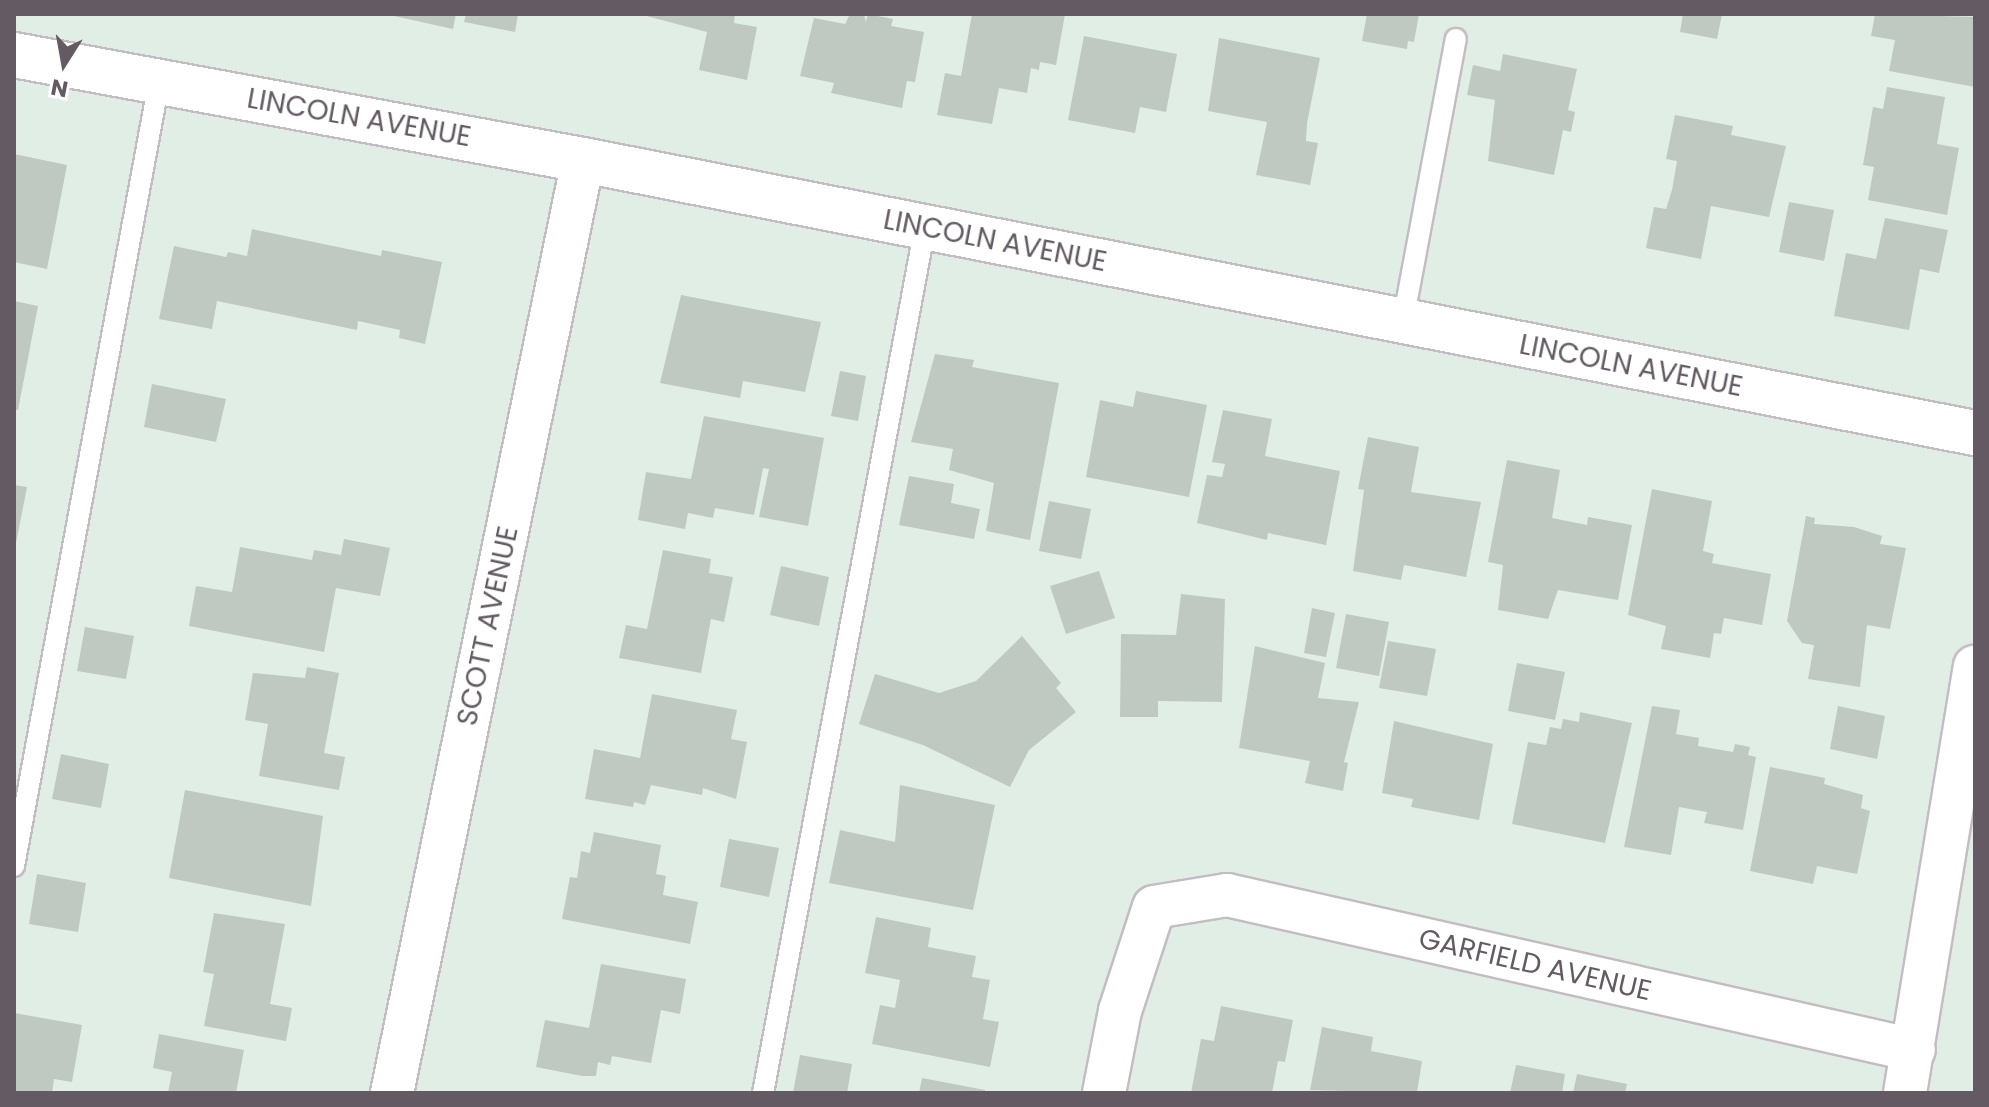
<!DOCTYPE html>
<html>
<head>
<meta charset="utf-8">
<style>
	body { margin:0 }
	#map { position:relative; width:1989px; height:1107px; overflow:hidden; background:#e1eee5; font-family:Poppins,sans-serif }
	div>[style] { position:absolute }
	.building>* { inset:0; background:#bfc9c1 }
	.roads { filter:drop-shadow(2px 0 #c4bcc3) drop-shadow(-2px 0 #c4bcc3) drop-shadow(0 2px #c4bcc3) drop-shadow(0 -2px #c4bcc3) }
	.lane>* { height:20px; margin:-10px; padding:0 10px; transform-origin:10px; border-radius:10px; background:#fff }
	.street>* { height:42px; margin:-21px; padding:0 21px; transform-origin:21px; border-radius:21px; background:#fff }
	.secondary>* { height:44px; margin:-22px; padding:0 22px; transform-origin:22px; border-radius:22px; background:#fff }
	span { translate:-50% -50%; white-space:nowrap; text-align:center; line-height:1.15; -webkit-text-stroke:6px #fff; paint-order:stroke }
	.street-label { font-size:28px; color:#645a63 }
	.frame { position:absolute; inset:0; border:16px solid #645a63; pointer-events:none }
	.north { position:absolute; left:24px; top:24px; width:80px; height:80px; -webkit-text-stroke:6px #fff; paint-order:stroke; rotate:191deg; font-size:22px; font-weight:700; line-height:32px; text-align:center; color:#645a63 }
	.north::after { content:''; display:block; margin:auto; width:28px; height:36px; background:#645a63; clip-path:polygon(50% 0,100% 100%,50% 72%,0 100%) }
</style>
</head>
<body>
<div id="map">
	<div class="building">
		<div style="clip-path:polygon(385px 14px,456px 14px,453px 29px)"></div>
		<div style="clip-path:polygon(466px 14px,518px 14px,515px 32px,464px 22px)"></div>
		<div style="clip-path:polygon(639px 14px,735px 14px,734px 23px,757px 27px,747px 80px,699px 70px,707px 32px)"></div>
		<div style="clip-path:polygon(850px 14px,864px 15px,866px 22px,868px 14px,893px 19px,891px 26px,924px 32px,915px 82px,907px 81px,902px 108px,831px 93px,834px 83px,800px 76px,814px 18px,845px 24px)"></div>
		<div style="clip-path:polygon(972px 14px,1065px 14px,1056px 65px,1040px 62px,1039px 70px,1031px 68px,1027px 93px,999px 88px,992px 124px,937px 115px,945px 73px,961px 76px)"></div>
		<div style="clip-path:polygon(1367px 14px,1419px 14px,1414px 42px,1408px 41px,1407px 49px,1362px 41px)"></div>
		<div style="clip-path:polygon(1683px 14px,1722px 14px,1717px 39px,1680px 32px)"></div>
		<div style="clip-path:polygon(1875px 14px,1975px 17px,1975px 87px,1889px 71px,1895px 40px,1871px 36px)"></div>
		<div style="clip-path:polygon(1084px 36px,1177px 54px,1166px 112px,1140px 107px,1135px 133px,1068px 120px)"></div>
		<div style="clip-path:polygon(1219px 38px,1320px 58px,1307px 123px,1306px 141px,1318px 143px,1310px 185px,1256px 175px,1267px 122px,1208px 111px)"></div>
		<div style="clip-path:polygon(1503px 54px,1577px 69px,1568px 110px,1575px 112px,1571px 132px,1563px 130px,1554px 175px,1488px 161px,1495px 100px,1467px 95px,1473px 65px,1500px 71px)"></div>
		<div style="clip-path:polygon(1887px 87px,1945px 97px,1937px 144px,1959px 148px,1947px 215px,1868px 200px,1874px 167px,1863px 165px,1873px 107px,1883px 109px)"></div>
		<div style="clip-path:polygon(1675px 115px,1733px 126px,1731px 135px,1786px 146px,1769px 217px,1711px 206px,1701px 259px,1646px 248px,1654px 207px,1666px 209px,1672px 190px,1677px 161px,1666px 159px)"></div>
		<div style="clip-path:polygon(14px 154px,67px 165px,47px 269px,14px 262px)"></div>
		<div style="clip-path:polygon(1789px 202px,1834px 210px,1824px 261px,1779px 252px)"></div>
		<div style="clip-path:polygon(1885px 218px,1948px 230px,1939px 273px,1920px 269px,1909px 330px,1834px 316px,1846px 253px,1876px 259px)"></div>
		<div style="clip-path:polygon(252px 229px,381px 256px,382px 250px,442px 262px,425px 344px,399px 338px,400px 330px,358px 321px,357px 330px,217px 301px,212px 329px,159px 319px,174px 246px,226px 257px,228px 252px,247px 256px)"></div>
		<div style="clip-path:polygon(681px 295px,821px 322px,805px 392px,743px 381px,740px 398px,660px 383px)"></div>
		<div style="clip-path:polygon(14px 301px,38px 306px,18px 410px,14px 409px)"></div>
		<div style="clip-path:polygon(935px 354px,974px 360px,972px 367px,1059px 383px,1030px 540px,986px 531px,994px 483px,949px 470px,953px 449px,911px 442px)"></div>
		<div style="clip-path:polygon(840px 371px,866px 376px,858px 421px,831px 416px)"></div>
		<div style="clip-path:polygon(152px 384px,226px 399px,216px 442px,144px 427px)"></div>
		<div style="clip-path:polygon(1136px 391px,1207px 405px,1189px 497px,1086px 477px,1100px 400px,1133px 407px)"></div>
		<div style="clip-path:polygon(1223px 410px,1272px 419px,1265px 456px,1340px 471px,1326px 545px,1268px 533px,1267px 540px,1197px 523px,1207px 475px,1222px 477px,1225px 464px,1212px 462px)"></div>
		<div style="clip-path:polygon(704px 416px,824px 438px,808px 526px,759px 517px,769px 469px,763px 468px,754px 515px,715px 508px,713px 518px,688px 513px,685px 529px,638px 520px,646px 472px,691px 479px)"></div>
		<div style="clip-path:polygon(1368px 437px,1419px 447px,1411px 492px,1481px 502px,1466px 577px,1404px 565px,1401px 580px,1353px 571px,1364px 490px,1358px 489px)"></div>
		<div style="clip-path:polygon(1507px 460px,1560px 470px,1552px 518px,1587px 525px,1588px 517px,1632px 525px,1618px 600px,1558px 590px,1548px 619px,1498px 610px,1503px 565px,1488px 562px)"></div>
		<div style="clip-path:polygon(909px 476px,954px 484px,951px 503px,980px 509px,974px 539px,899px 525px)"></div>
		<div style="clip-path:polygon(14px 485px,27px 487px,15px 548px,14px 548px)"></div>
		<div style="clip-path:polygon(1652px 489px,1712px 501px,1703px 551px,1714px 554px,1712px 563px,1771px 574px,1762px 625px,1724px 618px,1721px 634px,1714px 633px,1710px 658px,1661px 649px,1666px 626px,1628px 615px)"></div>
		<div style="clip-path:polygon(1049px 501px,1091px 509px,1081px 559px,1039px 551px)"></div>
		<div style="clip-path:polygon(1806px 516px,1815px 518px,1814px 524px,1854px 527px,1882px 536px,1880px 544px,1906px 548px,1890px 629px,1867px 625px,1860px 687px,1808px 679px,1814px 645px,1802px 643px,1787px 621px)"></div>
		<div style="clip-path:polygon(344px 539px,390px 548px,380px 596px,336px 588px,324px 652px,189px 626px,196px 586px,232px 592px,240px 547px,312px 560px,314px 550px,341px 555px)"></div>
		<div style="clip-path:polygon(663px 550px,711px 559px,709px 573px,733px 577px,724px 622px,711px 619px,701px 673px,619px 658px,626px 625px,647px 629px)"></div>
		<div style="clip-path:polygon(781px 566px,829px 577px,819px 626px,770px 615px)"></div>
		<div style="clip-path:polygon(1099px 571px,1115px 618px,1066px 634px,1050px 586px)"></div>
		<div style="clip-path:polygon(1181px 594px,1225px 599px,1222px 702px,1158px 701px,1158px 717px,1120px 717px,1121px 634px,1176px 635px)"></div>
		<div style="clip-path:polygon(1312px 608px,1335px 613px,1326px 657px,1304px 653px)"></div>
		<div style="clip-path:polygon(1346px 614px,1389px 622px,1379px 676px,1336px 668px)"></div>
		<div style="clip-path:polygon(85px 627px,134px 636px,126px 679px,77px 671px)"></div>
		<div style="clip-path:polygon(1022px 636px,1061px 683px,1056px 688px,1076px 712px,1029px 750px,1010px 787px,923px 745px,859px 724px,875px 674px,939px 693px,976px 681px)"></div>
		<div style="clip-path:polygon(1388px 641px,1436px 649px,1427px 696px,1379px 688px)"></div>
		<div style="clip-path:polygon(1255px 646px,1325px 663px,1318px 698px,1359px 702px,1344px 762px,1348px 763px,1343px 791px,1305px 783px,1310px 761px,1239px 748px)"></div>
		<div style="clip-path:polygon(1517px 663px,1565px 672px,1555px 720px,1508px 711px)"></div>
		<div style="clip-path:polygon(307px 667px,339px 673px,324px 753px,345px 757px,339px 790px,259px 776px,268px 724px,245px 720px,253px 673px,305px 678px)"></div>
		<div style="clip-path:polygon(652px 694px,737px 710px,731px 739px,747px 742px,736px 799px,703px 788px,702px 795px,651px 785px,645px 805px,634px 802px,633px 807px,585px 799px,594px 749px,640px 758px)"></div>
		<div style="clip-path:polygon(1652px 706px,1680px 710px,1676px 734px,1699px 738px,1698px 746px,1733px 752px,1735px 744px,1750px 747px,1748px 755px,1756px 757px,1743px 830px,1704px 823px,1707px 812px,1679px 807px,1671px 855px,1624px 847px)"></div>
		<div style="clip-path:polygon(1838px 706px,1885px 716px,1877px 759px,1830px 749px)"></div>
		<div style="clip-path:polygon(1580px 712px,1632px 723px,1605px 843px,1512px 824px,1528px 742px,1546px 745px,1550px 727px,1561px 729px,1563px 719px,1579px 722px)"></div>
		<div style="clip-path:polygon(1394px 721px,1493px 744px,1479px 820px,1411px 807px,1413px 799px,1382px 793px)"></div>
		<div style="clip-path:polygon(61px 754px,109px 764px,101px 808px,52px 799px)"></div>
		<div style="clip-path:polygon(1770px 767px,1825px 778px,1824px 784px,1863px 795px,1861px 808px,1870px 811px,1857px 874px,1817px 866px,1813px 884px,1750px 871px)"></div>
		<div style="clip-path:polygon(900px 785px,995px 805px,973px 910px,829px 883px,840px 830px,895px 842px)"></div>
		<div style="clip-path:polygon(185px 790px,323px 816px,311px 906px,169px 878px)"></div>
		<div style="clip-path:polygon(594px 832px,661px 845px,656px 874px,666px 876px,663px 895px,698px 902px,690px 944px,562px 919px,570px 877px,577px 878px,581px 851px,590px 853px)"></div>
		<div style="clip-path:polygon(729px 839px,779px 848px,769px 897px,720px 887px)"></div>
		<div style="clip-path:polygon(37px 874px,86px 883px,78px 932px,29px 924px)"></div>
		<div style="clip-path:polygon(214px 913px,285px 924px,270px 1004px,292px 1008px,286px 1041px,204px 1026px,214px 974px,203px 972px)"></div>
		<div style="clip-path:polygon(876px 917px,931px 928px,928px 947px,976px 956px,972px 977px,990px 980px,983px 1019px,999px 1022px,990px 1067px,872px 1044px,880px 1005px,895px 1008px,900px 980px,865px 973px)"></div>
		<div style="clip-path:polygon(601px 964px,686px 979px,680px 1014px,661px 1010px,651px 1063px,612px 1056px,610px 1065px,598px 1062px,596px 1076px,582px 1076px,536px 1067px,545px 1020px,589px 1028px)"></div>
		<div style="clip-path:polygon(1221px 1006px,1293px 1020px,1285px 1062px,1278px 1061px,1272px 1093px,1191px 1093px,1201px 1039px,1214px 1041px)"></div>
		<div style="clip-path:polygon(14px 1013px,82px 1025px,72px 1082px,54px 1079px,52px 1093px,14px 1093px)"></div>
		<div style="clip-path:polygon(1322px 1027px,1373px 1037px,1371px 1051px,1422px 1061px,1417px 1093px,1310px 1090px)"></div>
		<div style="clip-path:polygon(159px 1034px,244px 1050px,236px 1093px,168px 1093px,172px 1072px,153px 1068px)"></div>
		<div style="clip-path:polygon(800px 1055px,852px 1064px,847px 1093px,793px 1093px)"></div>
		<div style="clip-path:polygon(1516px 1065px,1565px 1074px,1562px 1093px,1510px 1093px)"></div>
		<div style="clip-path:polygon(1577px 1074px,1627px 1084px,1625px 1093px,1573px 1093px)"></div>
		<div style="clip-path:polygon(922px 1078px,985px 1090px,985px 1093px,919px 1093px)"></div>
	</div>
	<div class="roads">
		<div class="lane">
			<div style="left:1403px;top:321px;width:287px;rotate:-79.4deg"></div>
			<div style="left:14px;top:866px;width:797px;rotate:-79.52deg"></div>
			<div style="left:763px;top:1093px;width:881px;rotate:-79.4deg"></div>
		</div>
		<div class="street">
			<div style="left:392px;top:1093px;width:952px;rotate:-78.43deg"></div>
			<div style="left:1104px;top:1093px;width:84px;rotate:-79deg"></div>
			<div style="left:1120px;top:1011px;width:109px;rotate:-71.9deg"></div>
			<div style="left:1154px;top:907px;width:74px;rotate:-9.3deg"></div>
			<div style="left:1227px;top:895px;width:704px;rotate:12.71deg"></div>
			<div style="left:1905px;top:1093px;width:432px;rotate:-80.7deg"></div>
		</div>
		<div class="secondary">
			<div style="left:14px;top:55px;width:579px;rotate:10.46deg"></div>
			<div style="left:583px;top:160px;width:1419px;rotate:11.1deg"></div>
		</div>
	</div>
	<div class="street-label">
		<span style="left:359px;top:118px;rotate:10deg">LINCOLN AVENUE</span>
		<span style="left:995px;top:241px;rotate:11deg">LINCOLN AVENUE</span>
		<span style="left:1631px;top:366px;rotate:11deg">LINCOLN AVENUE</span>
		<span style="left:488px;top:626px;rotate:-78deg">SCOTT AVENUE</span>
		<span style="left:1535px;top:965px;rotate:13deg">GARFIELD AVENUE</span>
	</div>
	<div class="frame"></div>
	<div class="north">N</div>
</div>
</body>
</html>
